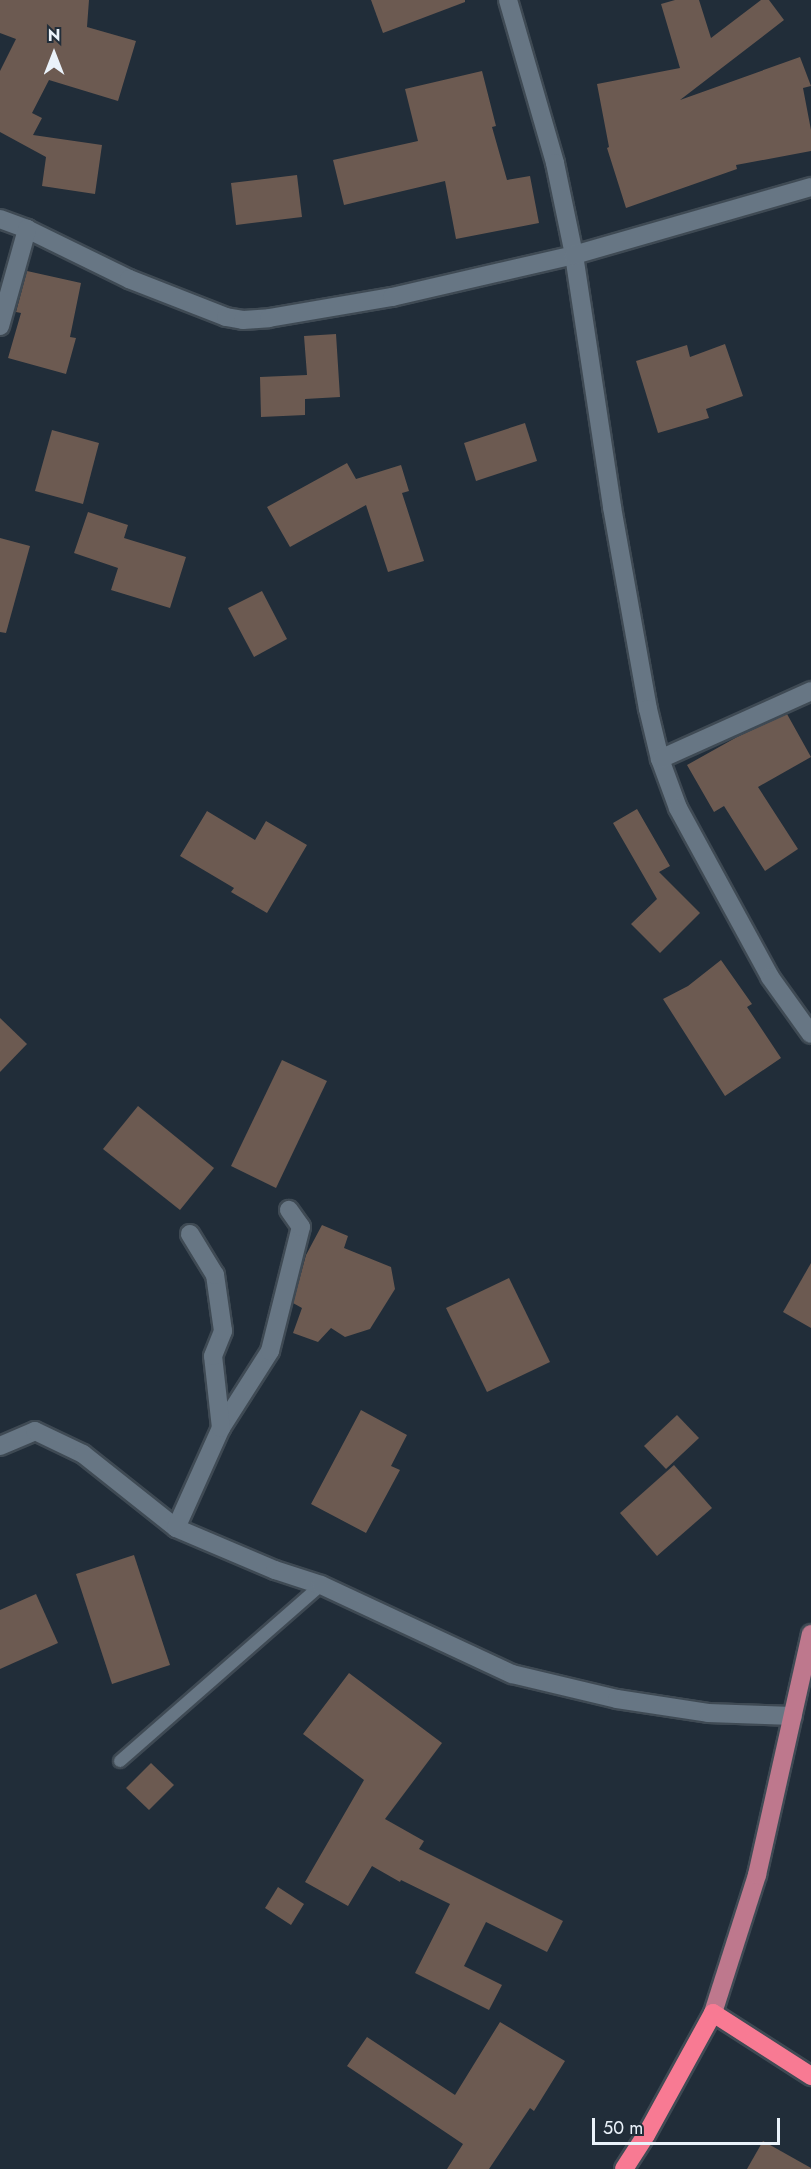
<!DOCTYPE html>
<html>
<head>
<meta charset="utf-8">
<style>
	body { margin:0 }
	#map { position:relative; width:811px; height:2169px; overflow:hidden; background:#212d39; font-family:Jost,sans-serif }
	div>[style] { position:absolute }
	.building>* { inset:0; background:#6c5a51 }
	.roads { filter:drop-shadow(2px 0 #3f4a54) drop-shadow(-2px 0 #3f4a54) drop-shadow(0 2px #3f4a54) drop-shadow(0 -2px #3f4a54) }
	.lane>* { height:12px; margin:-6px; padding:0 6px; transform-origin:6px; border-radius:6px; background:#677684 }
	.street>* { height:18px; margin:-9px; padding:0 9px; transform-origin:9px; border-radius:9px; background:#677684 }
	.primary>* { height:18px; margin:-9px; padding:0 9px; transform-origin:9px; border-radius:9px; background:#be788d }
	.highway>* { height:18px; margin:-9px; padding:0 9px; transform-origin:9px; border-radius:9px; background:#f87a93 }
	span { translate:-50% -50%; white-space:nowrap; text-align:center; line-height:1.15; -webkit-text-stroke:6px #212d39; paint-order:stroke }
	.north { position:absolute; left:24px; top:24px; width:60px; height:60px; -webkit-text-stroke:4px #212d39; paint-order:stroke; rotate:0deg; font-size:16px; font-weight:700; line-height:24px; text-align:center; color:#eaf2fa }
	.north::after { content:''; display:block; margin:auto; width:21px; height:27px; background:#eaf2fa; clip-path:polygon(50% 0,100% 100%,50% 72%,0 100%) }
	.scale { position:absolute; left:592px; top:2118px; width:188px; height:27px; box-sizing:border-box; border:3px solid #eaf2fa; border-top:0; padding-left:8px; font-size:18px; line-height:21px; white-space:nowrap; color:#eaf2fa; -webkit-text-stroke:4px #212d39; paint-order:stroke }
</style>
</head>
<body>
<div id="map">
	<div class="building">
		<div style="clip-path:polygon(0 0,89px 0,87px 27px,136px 41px,118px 101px,49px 80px,32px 113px,42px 118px,33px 135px,102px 145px,95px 194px,42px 186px,46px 157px,0 132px,0 71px,16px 39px,0 33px)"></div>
		<div style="clip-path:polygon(371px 0,465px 0,465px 2px,383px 33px)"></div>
		<div style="clip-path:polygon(675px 0,699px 0,711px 38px,761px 0,769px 0,784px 20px,680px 100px,800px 57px,811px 86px,803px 88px,811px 130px,811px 151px,736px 165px,737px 169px,626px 208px,607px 148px,609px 147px,597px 84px,680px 68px,661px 4px)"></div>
		<div style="clip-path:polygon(482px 71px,496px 126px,492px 127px,507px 180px,530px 176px,539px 223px,456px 239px,445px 181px,344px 205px,333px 160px,418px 141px,405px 89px)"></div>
		<div style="clip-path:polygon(297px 175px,302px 217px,236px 225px,231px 183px)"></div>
		<div style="clip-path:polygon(27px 271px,81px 283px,70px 337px,76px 338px,66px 374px,8px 358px,21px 313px,16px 312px)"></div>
		<div style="clip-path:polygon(336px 334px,340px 397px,305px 399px,305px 415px,261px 417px,260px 377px,307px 375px,304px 336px)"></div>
		<div style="clip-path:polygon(725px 344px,743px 396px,706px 409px,709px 418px,658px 433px,636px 361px,687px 345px,690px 357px)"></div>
		<div style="clip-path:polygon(525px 423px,537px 461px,476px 481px,464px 443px)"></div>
		<div style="clip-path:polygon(52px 430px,99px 443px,83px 504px,35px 491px)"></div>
		<div style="clip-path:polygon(347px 463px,356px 479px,401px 465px,409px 491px,402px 493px,424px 561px,388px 572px,366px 505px,290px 547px,267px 507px)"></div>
		<div style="clip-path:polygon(88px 512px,128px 525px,124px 538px,186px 557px,170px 608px,111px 590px,118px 568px,74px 553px)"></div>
		<div style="clip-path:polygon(0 538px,30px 546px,6px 633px,0 632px)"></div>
		<div style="clip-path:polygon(262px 591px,287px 639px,254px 657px,228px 608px)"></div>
		<div style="clip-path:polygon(787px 714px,811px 757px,758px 787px,798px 849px,765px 871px,724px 806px,714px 812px,687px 765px,737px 737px)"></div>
		<div style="clip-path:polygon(637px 809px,670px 866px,659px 872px,700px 913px,660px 953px,631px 924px,657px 899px,613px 823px)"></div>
		<div style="clip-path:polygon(207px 811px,255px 840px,266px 821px,307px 845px,267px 913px,231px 892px,234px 888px,180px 856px)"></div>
		<div style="clip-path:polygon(721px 960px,752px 1004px,747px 1007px,781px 1058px,725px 1096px,663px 999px,688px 986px)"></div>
		<div style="clip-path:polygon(0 1018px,27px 1044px,0 1072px)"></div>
		<div style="clip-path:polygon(282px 1060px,327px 1081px,276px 1188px,231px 1166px)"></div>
		<div style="clip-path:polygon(138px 1106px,214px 1168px,180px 1210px,103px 1149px)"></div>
		<div style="clip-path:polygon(322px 1225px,348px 1236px,344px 1248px,391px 1267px,395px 1289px,370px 1329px,345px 1337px,331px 1328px,318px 1342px,293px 1333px,302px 1308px,293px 1303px,306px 1255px)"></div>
		<div style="clip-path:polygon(811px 1263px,811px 1328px,783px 1312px)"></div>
		<div style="clip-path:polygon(509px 1278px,550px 1362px,487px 1392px,446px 1308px)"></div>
		<div style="clip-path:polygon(361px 1410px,407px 1435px,391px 1466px,400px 1470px,366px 1533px,311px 1504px)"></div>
		<div style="clip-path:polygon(677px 1415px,699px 1438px,666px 1469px,644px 1446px)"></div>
		<div style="clip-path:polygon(674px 1465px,712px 1508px,657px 1556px,620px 1513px)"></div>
		<div style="clip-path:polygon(134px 1555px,170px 1665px,112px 1684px,76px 1574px)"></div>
		<div style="clip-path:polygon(36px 1594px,58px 1643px,0 1669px,0 1610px)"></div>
		<div style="clip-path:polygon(349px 1673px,442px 1743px,385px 1819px,424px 1841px,419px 1849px,563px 1921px,547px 1952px,486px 1922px,464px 1966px,502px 1985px,489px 2010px,415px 1973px,450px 1904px,401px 1880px,400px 1882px,372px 1866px,348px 1906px,305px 1882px,364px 1780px,303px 1734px)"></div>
		<div style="clip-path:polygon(151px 1763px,174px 1785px,149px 1810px,126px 1788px)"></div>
		<div style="clip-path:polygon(278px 1887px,304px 1904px,291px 1925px,265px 1908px)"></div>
		<div style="clip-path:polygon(500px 2022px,565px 2061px,534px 2111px,530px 2108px,489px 2169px,447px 2169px,463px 2144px,347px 2066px,367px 2037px,455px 2095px)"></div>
		<div style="clip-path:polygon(763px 2141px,811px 2168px,811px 2169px,747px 2169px)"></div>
	</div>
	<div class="roads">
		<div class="lane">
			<div style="left:120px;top:1761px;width:267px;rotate:-41.2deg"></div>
		</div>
		<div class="street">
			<div style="left:508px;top:0;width:170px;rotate:73.9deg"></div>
			<div style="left:555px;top:163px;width:94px;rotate:78.3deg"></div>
			<div style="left:574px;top:255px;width:255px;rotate:81.4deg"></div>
			<div style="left:612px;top:507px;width:205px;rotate:79.9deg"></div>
			<div style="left:648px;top:709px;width:51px;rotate:76.5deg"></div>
			<div style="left:660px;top:759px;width:52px;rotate:69.8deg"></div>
			<div style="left:678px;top:808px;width:192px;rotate:61.4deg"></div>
			<div style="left:770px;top:977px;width:70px;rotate:54.3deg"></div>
			<div style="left:0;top:219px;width:29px;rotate:20deg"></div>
			<div style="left:27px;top:229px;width:114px;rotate:26.1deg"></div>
			<div style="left:129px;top:279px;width:104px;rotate:21.4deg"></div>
			<div style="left:226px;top:317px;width:17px;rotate:10deg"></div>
			<div style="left:243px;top:320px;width:26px;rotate:-4deg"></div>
			<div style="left:269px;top:318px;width:125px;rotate:-9.7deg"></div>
			<div style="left:392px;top:297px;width:187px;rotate:-13deg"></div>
			<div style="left:574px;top:255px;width:247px;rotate:-16deg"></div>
			<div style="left:0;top:326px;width:101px;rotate:-74.4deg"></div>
			<div style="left:660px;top:759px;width:166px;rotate:-24.2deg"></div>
			<div style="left:221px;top:1428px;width:91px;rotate:-57.5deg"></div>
			<div style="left:270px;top:1351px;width:128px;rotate:-76deg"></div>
			<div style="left:301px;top:1227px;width:21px;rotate:-125deg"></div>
			<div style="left:0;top:1446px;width:38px;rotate:-23deg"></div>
			<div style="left:35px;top:1431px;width:53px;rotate:25.6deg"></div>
			<div style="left:83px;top:1454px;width:119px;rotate:38.5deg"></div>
			<div style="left:176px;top:1528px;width:108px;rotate:23deg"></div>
			<div style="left:275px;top:1570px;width:48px;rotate:18.1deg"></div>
			<div style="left:321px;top:1585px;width:211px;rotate:25deg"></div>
			<div style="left:512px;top:1674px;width:108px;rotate:13.4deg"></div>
			<div style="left:617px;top:1699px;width:92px;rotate:8.7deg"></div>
			<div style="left:708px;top:1713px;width:85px;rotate:2deg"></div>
			<div style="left:176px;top:1528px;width:110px;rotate:-65.8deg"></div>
			<div style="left:221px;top:1428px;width:72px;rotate:-96.3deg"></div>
			<div style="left:213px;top:1356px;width:27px;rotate:-68deg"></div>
			<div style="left:223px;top:1331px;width:57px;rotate:-98.1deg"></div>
			<div style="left:215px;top:1275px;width:48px;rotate:-121.4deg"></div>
		</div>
		<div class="primary">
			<div style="left:713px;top:2013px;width:145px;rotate:-72.3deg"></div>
			<div style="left:757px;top:1875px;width:247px;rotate:-77.4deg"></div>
		</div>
		<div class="highway">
			<div style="left:624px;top:2169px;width:40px;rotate:-57.1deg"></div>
			<div style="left:646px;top:2135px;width:139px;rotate:-61.2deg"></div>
			<div style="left:713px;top:2013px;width:117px;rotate:32.7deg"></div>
		</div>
	</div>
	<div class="north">N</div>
	<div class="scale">50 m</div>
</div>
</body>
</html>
